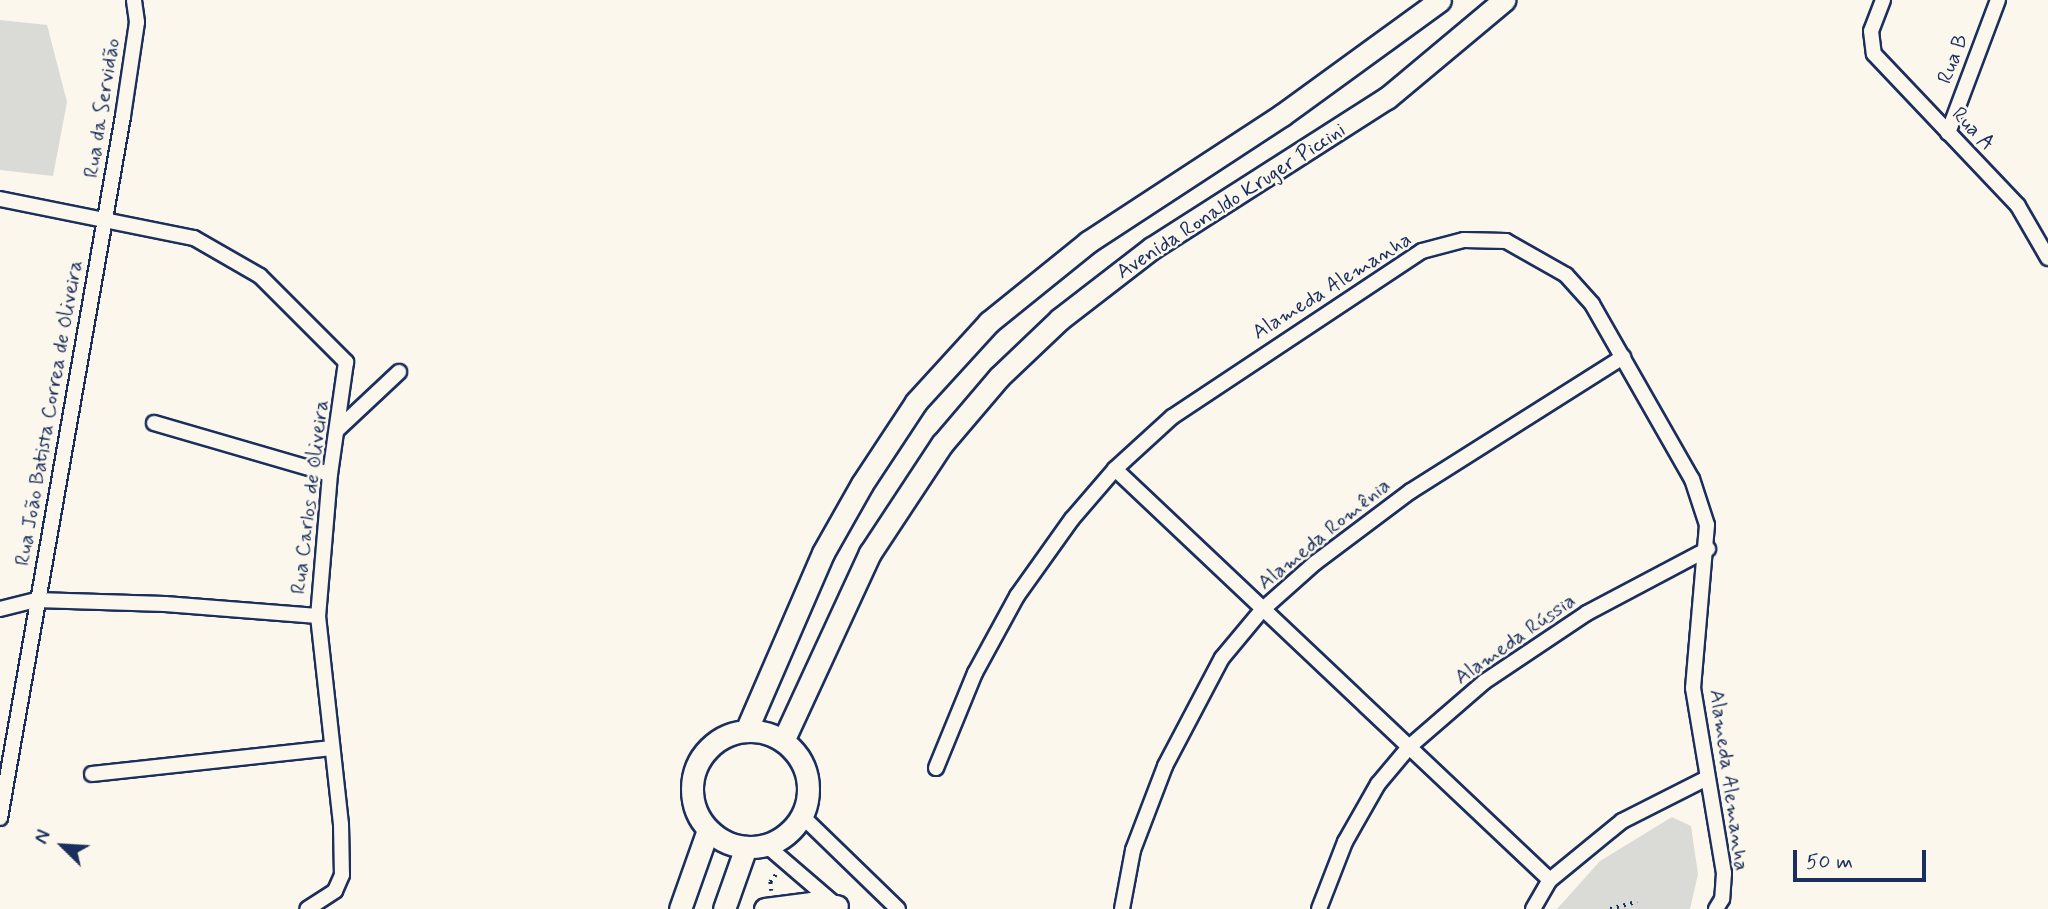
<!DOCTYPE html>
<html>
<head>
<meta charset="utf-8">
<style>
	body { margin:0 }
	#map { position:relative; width:2048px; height:909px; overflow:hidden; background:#fbf7ec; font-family:Mynerve,sans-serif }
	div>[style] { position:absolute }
	.green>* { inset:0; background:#dadad7 }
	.path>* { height:3.5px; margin-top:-1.75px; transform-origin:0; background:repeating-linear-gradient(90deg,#1b2f5e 0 2px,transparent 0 7px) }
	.roads { filter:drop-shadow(2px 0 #1b2f5e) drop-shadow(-2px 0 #1b2f5e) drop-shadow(0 2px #1b2f5e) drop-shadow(0 -2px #1b2f5e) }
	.street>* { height:14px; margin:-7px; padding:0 7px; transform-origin:7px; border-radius:7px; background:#fbf7ec }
	.secondary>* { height:21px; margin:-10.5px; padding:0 10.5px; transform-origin:10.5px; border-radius:10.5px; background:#fbf7ec }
	.secondary>.ring { margin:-10.5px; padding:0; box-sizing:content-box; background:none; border:21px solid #fbf7ec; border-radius:50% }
	span { translate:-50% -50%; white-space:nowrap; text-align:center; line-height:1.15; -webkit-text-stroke:5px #fbf7ec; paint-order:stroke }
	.street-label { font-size:21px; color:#1b2f5e }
	.north { position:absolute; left:28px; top:811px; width:70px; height:70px; -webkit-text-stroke:5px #fbf7ec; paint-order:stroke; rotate:294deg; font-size:19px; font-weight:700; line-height:28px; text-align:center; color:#1b2f5e }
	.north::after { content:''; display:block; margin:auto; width:24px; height:32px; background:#1b2f5e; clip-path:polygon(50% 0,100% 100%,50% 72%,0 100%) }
	.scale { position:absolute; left:1793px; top:850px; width:133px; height:32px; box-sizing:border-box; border:4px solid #1b2f5e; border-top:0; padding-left:9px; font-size:21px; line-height:24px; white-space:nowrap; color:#1b2f5e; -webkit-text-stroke:5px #fbf7ec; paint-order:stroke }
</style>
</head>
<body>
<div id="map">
	<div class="green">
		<div style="clip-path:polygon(0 20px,47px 25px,67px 102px,53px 176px,0 170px)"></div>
		<div style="clip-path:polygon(1672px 817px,1691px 826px,1698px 874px,1690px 909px,1557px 909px,1600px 861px)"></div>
	</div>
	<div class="path">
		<div style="left:771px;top:891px;width:9px;rotate:-96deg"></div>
		<div style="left:770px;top:882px;width:11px;rotate:-52deg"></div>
		<div style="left:1610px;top:909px;width:28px;rotate:-15deg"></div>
	</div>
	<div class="roads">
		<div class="street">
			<div style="left:1883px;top:0;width:33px;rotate:111deg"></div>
			<div style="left:1871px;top:31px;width:23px;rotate:83deg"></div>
			<div style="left:1874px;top:54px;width:209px;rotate:46.5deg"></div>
			<div style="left:2018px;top:206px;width:60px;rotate:60deg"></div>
			<div style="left:1948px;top:133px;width:142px;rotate:-69.4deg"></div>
			<div style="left:0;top:199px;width:198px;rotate:11.4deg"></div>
			<div style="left:194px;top:238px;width:76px;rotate:29.9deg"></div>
			<div style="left:260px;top:276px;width:122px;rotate:45deg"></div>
			<div style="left:346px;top:362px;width:113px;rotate:98.1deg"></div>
			<div style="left:330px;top:474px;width:143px;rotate:94.8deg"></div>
			<div style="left:318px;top:616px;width:209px;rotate:83.7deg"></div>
			<div style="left:341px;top:824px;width:51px;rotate:88.9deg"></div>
			<div style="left:342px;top:875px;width:17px;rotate:114deg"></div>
			<div style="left:335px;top:891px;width:33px;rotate:147deg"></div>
			<div style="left:154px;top:423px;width:183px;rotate:16.2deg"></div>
			<div style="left:337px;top:430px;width:85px;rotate:-43.1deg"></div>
			<div style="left:1115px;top:469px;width:598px;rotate:43.38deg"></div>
			<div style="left:0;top:609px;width:37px;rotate:-14deg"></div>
			<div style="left:36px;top:600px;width:129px;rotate:1.8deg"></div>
			<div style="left:165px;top:604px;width:153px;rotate:4.5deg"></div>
			<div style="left:936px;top:768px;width:103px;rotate:-67.7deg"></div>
			<div style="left:975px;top:673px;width:88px;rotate:-61.4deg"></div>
			<div style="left:1017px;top:596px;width:95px;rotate:-54.5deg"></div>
			<div style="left:1072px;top:519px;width:66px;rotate:-49.3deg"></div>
			<div style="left:1115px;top:469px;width:77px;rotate:-42.4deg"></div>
			<div style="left:1172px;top:417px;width:300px;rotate:-33.6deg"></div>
			<div style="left:1422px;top:251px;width:43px;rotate:-14.7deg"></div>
			<div style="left:1464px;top:240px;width:42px;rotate:1.4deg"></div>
			<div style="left:1506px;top:241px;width:69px;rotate:29.5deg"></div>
			<div style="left:1566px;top:275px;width:39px;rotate:48deg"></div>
			<div style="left:1592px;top:304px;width:202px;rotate:60.3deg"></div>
			<div style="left:1692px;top:479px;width:48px;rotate:71.9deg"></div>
			<div style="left:1707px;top:525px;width:164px;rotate:94.9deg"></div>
			<div style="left:1693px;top:688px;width:188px;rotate:80.5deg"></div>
			<div style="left:1724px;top:873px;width:26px;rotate:94deg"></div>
			<div style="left:1722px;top:899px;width:12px;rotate:121deg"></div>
			<div style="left:92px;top:774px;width:241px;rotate:-6.2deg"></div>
			<div style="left:801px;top:815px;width:135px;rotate:44.1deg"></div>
			<div style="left:0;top:818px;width:713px;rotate:-80.06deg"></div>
			<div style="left:123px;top:116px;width:95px;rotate:-81.5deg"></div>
			<div style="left:137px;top:22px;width:22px;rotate:-98deg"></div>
			<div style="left:766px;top:845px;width:94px;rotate:40.7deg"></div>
			<div style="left:1122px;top:909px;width:60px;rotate:-79.4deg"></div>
			<div style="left:1133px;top:850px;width:90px;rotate:-69.1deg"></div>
			<div style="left:1165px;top:766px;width:122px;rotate:-62.2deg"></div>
			<div style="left:1222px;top:658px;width:62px;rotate:-50.2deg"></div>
			<div style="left:1262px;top:610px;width:71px;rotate:-41.6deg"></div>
			<div style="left:1315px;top:563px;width:120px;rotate:-36.9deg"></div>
			<div style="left:1411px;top:491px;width:251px;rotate:-32.3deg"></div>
			<div style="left:1319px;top:909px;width:72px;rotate:-68.8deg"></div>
			<div style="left:1345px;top:842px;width:67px;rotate:-60.4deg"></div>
			<div style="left:1378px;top:784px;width:48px;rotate:-50deg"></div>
			<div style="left:1409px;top:747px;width:99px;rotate:-40.9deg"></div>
			<div style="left:1484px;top:682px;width:124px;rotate:-33.8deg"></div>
			<div style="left:1587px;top:613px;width:137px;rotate:-27.9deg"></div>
			<div style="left:1533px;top:909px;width:34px;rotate:-60deg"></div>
			<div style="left:1550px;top:880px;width:93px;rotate:-39.3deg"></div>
			<div style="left:1622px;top:821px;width:95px;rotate:-26.8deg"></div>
		</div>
		<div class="secondary">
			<div style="left:746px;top:731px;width:194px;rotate:-66.6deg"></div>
			<div style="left:823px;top:553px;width:79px;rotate:-60.5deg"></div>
			<div style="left:862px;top:484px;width:98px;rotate:-56.6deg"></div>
			<div style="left:916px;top:402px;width:108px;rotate:-47.6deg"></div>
			<div style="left:989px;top:322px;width:127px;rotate:-38.9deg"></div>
			<div style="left:1088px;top:242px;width:232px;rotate:-33.2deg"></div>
			<div style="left:1282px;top:115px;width:195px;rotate:-36deg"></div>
			<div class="ring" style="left:692px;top:731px;width:95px;height:95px"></div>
			<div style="left:783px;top:741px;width:207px;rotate:-65.2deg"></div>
			<div style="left:870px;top:553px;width:131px;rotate:-56.6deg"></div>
			<div style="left:942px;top:444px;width:88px;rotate:-49.6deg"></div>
			<div style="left:999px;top:377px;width:84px;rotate:-43.6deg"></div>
			<div style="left:1060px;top:319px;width:116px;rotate:-37.7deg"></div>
			<div style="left:1152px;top:248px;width:279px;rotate:-32.6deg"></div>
			<div style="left:1387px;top:98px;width:153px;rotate:-39.9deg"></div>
			<div style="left:680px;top:909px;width:84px;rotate:-70.5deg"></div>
			<div style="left:724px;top:909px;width:66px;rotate:-70.5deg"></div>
			<div style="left:765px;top:909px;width:47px;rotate:-7.3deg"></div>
			<div style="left:812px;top:903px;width:25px;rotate:7deg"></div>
		</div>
	</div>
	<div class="street-label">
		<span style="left:1953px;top:59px;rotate:-69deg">Rua B</span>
		<span style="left:102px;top:108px;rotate:-81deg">Rua da Servidão</span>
		<span style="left:1973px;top:129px;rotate:46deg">Rua A</span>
		<span style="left:1231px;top:201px;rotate:-33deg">Avenida Ronaldo Kruger Piccini</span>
		<span style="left:1332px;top:286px;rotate:-32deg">Alameda Alemanha</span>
		<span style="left:49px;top:413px;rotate:-80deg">Rua João Batista Correa de Oliveira</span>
		<span style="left:310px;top:497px;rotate:-83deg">Rua Carlos de Oliveira</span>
		<span style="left:1324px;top:534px;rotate:-39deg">Alameda Romênia</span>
		<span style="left:1515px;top:639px;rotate:-35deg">Alameda Rússia</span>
		<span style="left:1729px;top:780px;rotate:82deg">Alameda Alemanha</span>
	</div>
	<div class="north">N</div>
	<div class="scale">50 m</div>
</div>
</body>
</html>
